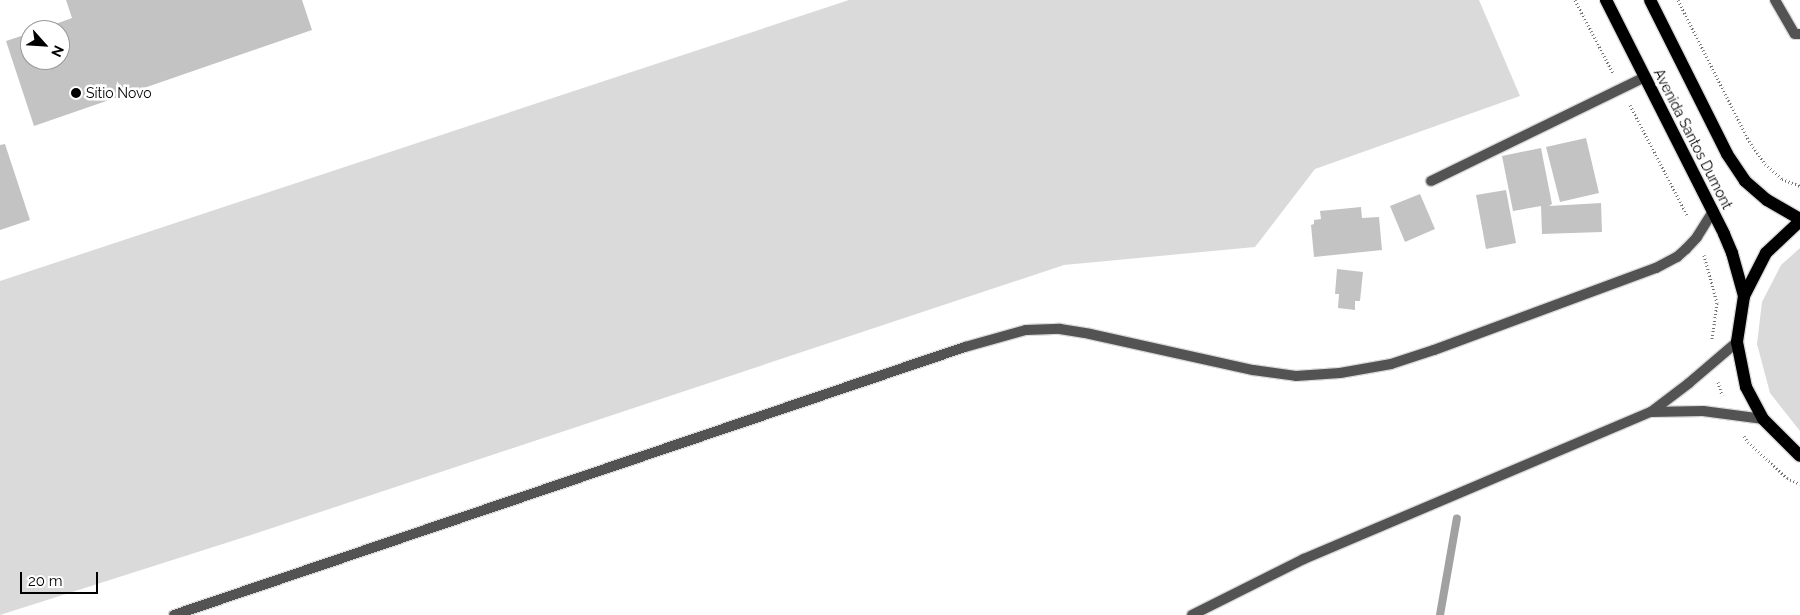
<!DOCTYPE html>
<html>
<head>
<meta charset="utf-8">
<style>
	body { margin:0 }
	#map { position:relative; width:1800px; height:615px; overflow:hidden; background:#fff; font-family:Raleway,sans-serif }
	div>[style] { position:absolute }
	.green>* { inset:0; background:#dadada }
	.stream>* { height:8px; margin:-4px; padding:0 4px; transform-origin:4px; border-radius:4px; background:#a1a1a1 }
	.building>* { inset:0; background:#c3c3c3 }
	.path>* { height:3px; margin-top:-1.5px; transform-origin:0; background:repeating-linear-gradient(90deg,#757575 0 1px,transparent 0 3.5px) }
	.roads { filter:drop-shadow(1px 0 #dbdbdb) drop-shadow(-1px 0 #dbdbdb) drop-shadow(0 1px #dbdbdb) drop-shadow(0 -1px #dbdbdb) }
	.lane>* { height:10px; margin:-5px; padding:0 5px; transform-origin:5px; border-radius:5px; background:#535353 }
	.street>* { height:10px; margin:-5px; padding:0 5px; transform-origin:5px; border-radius:5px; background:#535353 }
	.primary>* { height:12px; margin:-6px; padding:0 6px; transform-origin:6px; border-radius:6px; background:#000 }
	.dots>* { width:14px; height:14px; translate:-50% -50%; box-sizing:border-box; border:2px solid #fff; border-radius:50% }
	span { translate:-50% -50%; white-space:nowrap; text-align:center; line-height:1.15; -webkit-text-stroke:5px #fff; paint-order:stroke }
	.poi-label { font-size:14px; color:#000 }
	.left { translate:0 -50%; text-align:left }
	.street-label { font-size:14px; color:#000 }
	.north { position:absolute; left:20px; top:20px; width:50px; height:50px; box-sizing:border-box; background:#fff; border:1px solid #999; border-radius:50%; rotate:116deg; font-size:14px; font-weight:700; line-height:20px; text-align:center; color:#000 }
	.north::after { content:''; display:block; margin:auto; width:18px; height:22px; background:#000; clip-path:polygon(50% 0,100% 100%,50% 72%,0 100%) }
	.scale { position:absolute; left:20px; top:572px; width:78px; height:22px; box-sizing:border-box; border:2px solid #000; border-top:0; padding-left:6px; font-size:15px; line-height:18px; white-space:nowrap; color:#000; -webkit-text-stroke:4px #fff; paint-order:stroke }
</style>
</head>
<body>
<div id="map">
	<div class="green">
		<div style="clip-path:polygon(849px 0,1479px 0,1520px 96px,1315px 169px,1255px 247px,1064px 265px,251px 535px,0 615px,0 281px)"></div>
		<div style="clip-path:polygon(1800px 248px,1800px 431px,1770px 393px,1757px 344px,1762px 302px,1781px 265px)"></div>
	</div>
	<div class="stream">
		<div style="left:1440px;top:615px;width:98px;rotate:-80.1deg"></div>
	</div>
	<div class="building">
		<div style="clip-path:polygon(66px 0,302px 0,312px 30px,34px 126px,6px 41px,30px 33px,30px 60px,60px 60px,60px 30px,39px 30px,72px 18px)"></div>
		<div style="clip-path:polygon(1586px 138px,1599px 193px,1560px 202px,1546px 147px)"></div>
		<div style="clip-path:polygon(5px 144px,30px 220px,0 230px,0 145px)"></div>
		<div style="clip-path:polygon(1541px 148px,1552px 204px,1549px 206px,1601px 203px,1602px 232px,1542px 234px,1541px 206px,1513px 211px,1502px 156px)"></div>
		<div style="clip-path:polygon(1506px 190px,1516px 243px,1486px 249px,1476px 195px)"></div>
		<div style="clip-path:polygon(1420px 194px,1435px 229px,1405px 242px,1390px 206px)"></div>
		<div style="clip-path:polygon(1361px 207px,1362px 218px,1379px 217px,1382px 250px,1314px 257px,1311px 225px,1314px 224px,1314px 220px,1321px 219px,1320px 211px)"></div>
		<div style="clip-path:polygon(1337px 269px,1363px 272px,1360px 301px,1355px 301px,1355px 310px,1338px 308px,1339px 294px,1335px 294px)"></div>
	</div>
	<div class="path">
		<div style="left:1575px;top:0;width:82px;rotate:62.5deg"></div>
		<div style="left:1678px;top:0;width:158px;rotate:63.3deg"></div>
		<div style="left:1749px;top:141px;width:28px;rotate:55deg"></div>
		<div style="left:1765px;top:164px;width:23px;rotate:41deg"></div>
		<div style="left:1782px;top:179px;width:19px;rotate:21deg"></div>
		<div style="left:1630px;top:105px;width:126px;rotate:62.6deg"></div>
		<div style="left:1704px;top:255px;width:50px;rotate:74.8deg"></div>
		<div style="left:1717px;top:303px;width:36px;rotate:98deg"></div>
		<div style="left:1718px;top:382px;width:14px;rotate:73deg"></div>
		<div style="left:1744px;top:436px;width:7px;rotate:56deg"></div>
		<div style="left:1748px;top:442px;width:53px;rotate:42.7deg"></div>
		<div style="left:1787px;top:478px;width:14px;rotate:25deg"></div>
	</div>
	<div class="roads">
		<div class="lane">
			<div style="left:1775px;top:0;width:39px;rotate:60deg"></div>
			<div style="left:1795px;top:34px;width:5px"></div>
			<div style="left:174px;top:615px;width:835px;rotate:-18.72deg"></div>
			<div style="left:965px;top:347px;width:63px;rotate:-15.6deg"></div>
			<div style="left:1026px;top:330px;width:34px;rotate:-2deg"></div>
			<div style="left:1060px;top:329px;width:30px;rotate:9deg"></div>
			<div style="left:1090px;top:334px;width:167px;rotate:12.5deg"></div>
			<div style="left:1253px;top:370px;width:43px;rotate:7.9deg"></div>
			<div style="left:1296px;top:376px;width:44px;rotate:-3.9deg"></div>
			<div style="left:1340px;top:373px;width:52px;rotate:-10deg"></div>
			<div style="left:1391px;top:364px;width:45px;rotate:-18deg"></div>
			<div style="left:1434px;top:350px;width:237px;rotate:-20.3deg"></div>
			<div style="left:1656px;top:268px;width:24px;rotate:-28deg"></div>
			<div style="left:1677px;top:257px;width:12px;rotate:-42deg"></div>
			<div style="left:1686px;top:249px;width:16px;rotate:-47deg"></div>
			<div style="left:1697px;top:237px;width:31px;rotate:-58deg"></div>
		</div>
		<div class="street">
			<div style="left:1431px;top:181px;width:238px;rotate:-25.9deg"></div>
			<div style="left:1651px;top:412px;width:52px;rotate:-1.1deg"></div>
			<div style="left:1703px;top:411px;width:61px;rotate:7.6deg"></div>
			<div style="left:1192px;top:615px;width:125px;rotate:-26.6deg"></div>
			<div style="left:1304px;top:559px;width:377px;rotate:-23deg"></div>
			<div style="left:1651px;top:412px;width:48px;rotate:-37.3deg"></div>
			<div style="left:1689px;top:383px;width:63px;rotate:-40.5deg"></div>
		</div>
		<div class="primary">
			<div style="left:1606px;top:0;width:262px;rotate:63.2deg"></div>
			<div style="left:1724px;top:234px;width:21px;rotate:67deg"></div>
			<div style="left:1732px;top:253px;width:45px;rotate:74.4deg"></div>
			<div style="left:1650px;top:0;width:172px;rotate:63.4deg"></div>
			<div style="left:1727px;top:154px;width:32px;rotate:56deg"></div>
			<div style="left:1745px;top:181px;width:29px;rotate:41deg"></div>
			<div style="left:1767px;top:200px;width:38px;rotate:30deg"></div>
			<div style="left:1800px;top:221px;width:47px;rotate:136.7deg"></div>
			<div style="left:1766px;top:253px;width:48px;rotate:117.1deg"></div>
			<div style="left:1744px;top:296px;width:47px;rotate:98.7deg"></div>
			<div style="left:1737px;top:342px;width:46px;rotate:78.7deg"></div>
			<div style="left:1746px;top:387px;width:36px;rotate:62deg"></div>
			<div style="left:1763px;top:419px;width:52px;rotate:45deg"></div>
		</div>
	</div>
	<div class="dots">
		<div style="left:76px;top:93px;background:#000"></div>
	</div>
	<div class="poi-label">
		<span class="left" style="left:86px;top:93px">Sítio Novo</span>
	</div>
	<div class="street-label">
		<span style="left:1693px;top:139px;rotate:63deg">Avenida Santos Dumont</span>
	</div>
	<div class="north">N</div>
	<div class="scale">20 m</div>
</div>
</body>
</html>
